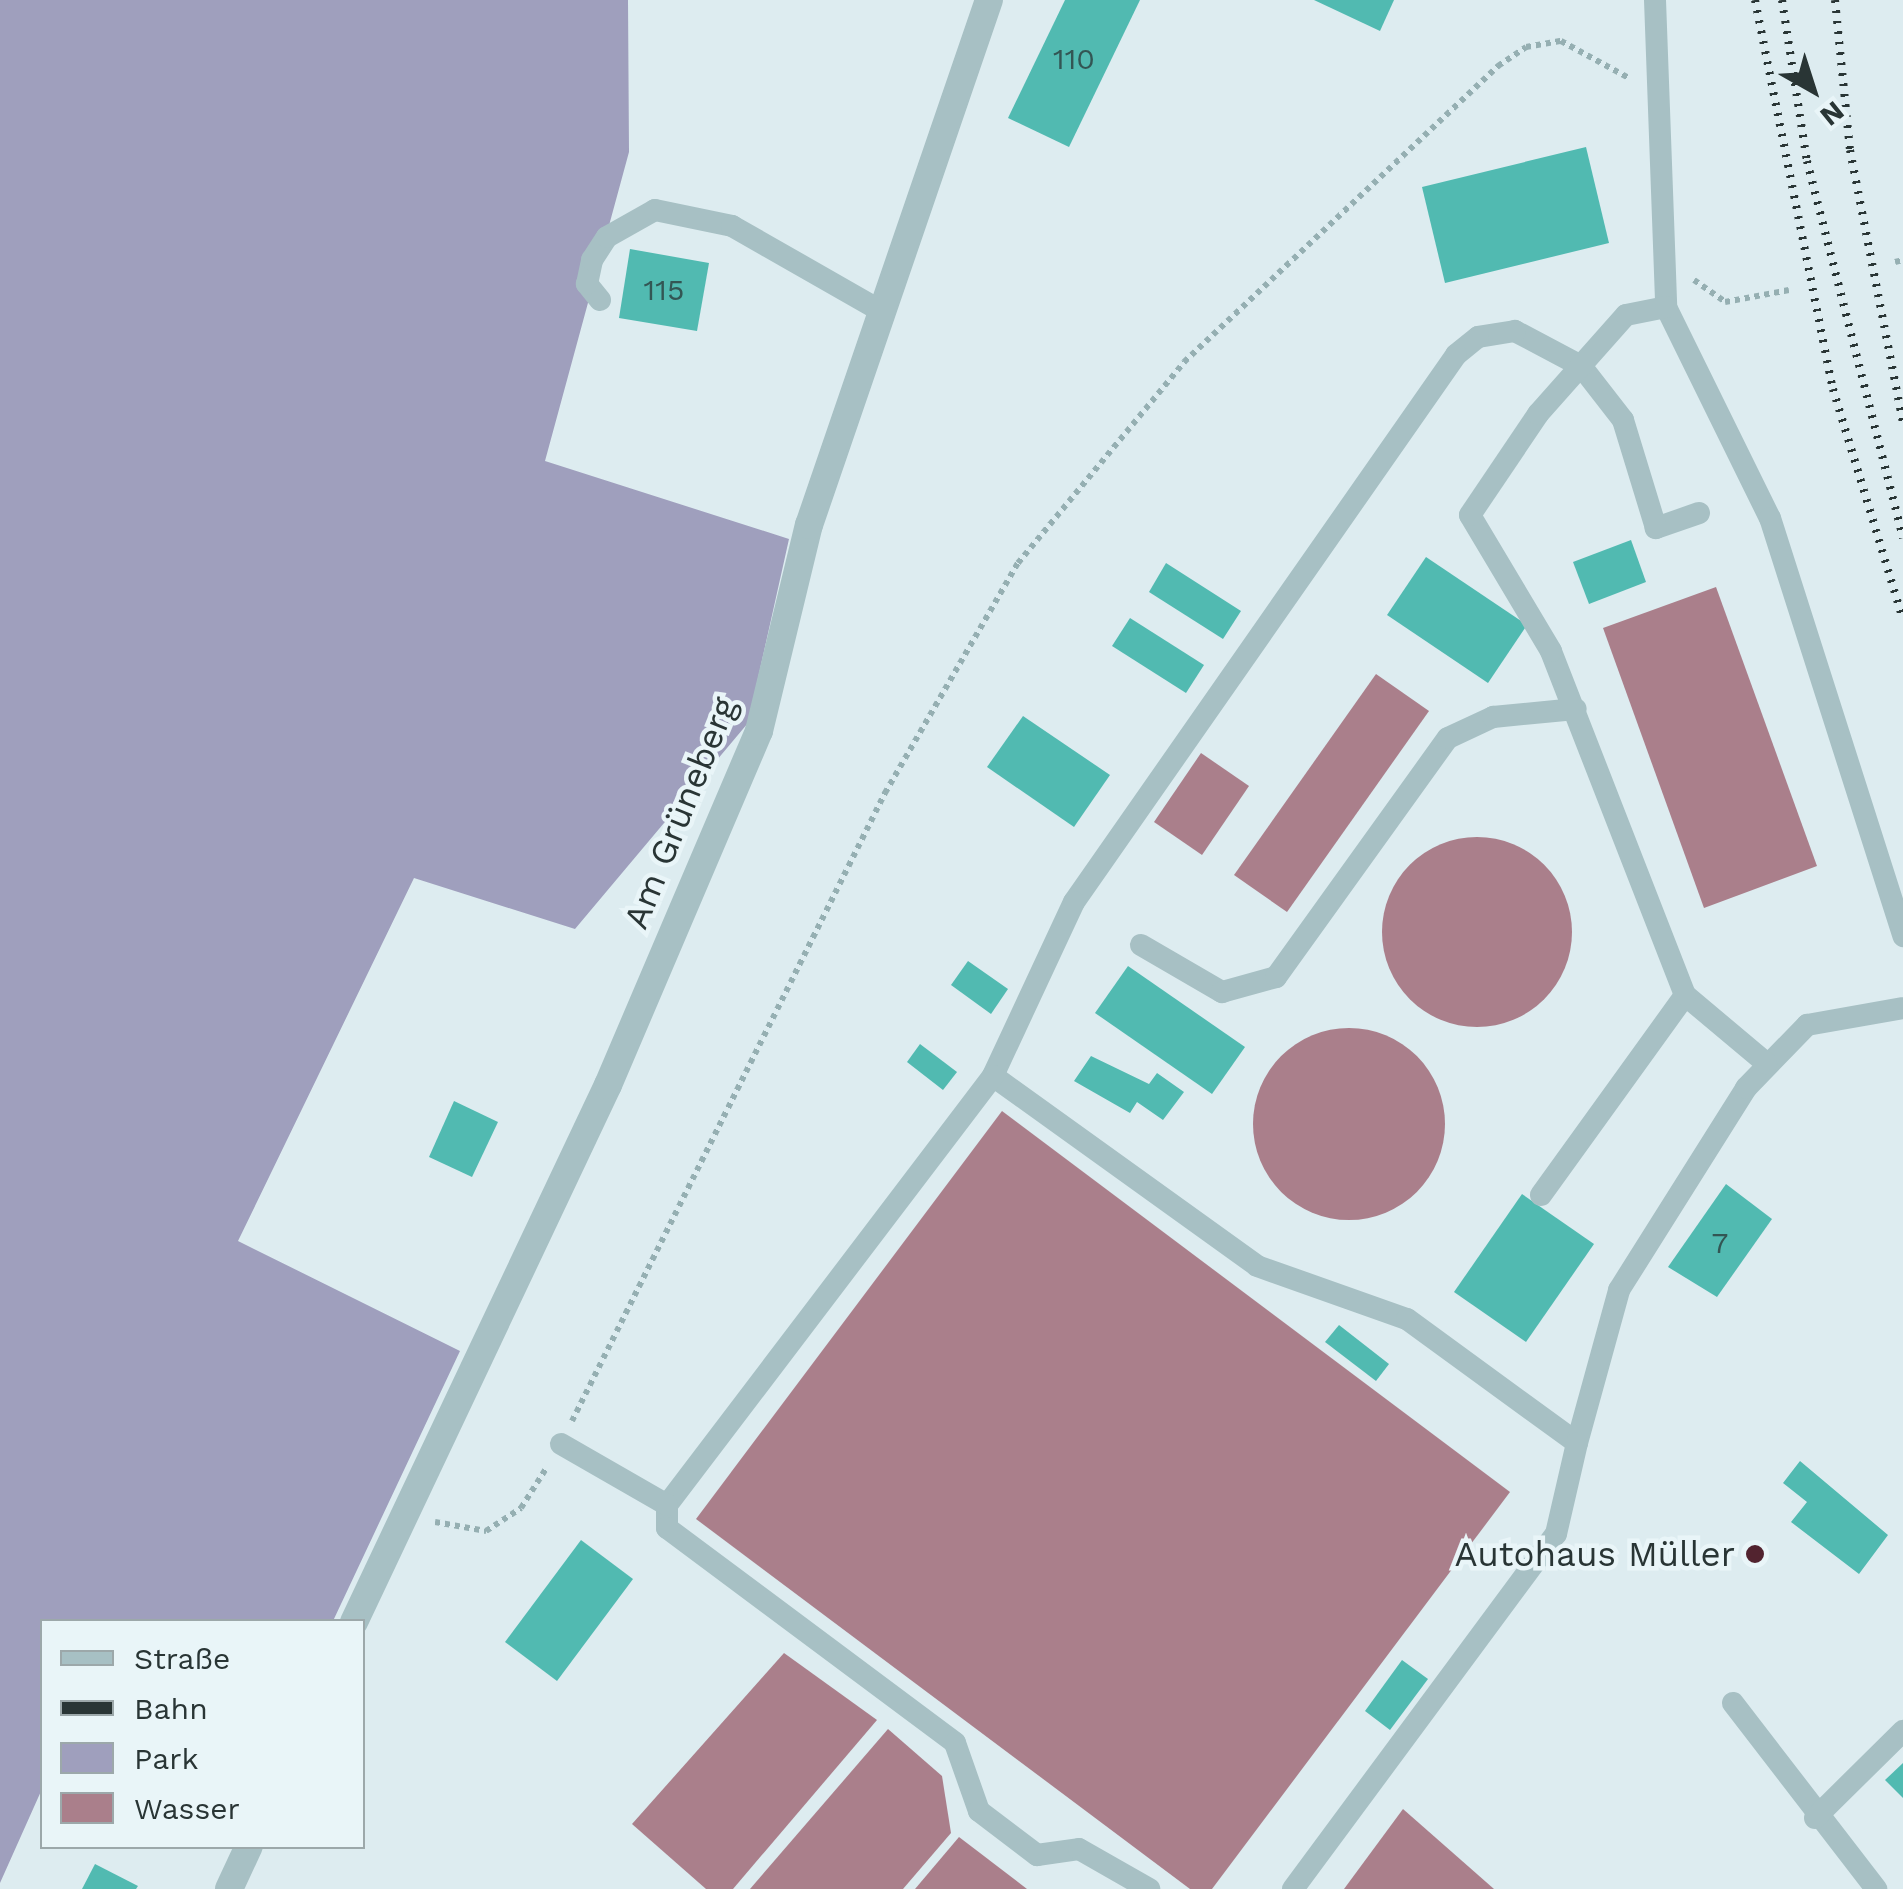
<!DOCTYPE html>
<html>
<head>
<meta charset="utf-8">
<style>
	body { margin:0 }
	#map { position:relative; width:1903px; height:1889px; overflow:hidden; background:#ddecf0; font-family:"Work Sans",sans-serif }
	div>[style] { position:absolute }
	.green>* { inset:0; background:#9f9fbd }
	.water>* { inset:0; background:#aa7f8b }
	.round { border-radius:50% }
	.building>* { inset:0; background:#51bab1 }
	.path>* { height:6px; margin-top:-3px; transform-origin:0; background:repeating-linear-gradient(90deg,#95afb2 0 5px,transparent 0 10px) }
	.service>* { height:22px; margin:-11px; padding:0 11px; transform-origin:11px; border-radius:11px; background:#a7c0c4 }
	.minor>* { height:28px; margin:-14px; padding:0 14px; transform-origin:14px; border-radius:14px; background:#a7c0c4 }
	.rail>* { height:8px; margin-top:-4px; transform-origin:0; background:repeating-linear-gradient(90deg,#293535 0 2.5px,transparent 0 10.5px) }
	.dots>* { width:28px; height:28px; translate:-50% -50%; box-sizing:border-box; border:5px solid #e9f5f8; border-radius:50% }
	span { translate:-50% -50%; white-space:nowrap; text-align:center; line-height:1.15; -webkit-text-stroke:9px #e9f5f8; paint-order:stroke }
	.number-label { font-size:30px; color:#335654 }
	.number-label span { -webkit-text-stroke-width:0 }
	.street-label { font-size:35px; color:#293535 }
	.poi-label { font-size:35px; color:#293535 }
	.right { translate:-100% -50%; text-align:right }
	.legend { position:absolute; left:40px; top:1619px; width:325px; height:230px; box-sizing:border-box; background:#e9f5f8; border:2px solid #9ca8aa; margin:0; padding:12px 18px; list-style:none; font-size:30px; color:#293535 }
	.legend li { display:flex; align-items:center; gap:20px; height:50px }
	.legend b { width:50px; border:2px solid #9ca8aa }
	.north { position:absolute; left:1763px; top:40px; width:100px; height:100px; -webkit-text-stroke:8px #e9f5f8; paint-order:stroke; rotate:141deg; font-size:28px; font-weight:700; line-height:40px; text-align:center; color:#293535 }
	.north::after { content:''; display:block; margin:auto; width:35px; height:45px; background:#293535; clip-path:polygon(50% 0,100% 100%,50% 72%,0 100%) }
</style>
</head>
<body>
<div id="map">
	<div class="green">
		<div style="clip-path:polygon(0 0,628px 0,629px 152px,545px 461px,789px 539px,748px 723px,575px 929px,414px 878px,238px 1241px,460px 1351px,333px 1621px,42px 1622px,42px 1789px,0 1883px)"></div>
	</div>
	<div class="water">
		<div style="clip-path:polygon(1716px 587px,1817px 866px,1704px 908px,1603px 628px)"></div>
		<div style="clip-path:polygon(1376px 674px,1429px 711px,1287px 912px,1234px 875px)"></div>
		<div style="clip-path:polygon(1201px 753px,1249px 786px,1202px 855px,1154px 822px)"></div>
		<div class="round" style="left:1382px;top:837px;width:190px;height:190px"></div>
		<div class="round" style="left:1253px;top:1028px;width:192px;height:192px"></div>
		<div style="clip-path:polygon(1002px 1111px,1510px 1492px,1212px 1889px,1190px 1889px,696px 1519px)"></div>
		<div style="clip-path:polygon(784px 1653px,877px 1720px,733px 1889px,706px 1889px,632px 1824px)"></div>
		<div style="clip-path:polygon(888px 1729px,942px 1776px,951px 1833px,903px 1889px,750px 1889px)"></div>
		<div style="clip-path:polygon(1403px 1809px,1494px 1889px,1344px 1889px)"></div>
		<div style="clip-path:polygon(959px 1837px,1027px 1889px,915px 1889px)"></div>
	</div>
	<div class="building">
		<div style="clip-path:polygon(1065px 0,1140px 0,1069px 147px,1008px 118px)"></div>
		<div style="clip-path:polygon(1314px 0,1394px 0,1380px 31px)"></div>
		<div style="clip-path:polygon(1586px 147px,1609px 243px,1445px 283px,1422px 187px)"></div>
		<div style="clip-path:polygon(630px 249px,709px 263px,697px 331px,619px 318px)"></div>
		<div style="clip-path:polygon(1631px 540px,1646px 582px,1589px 604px,1573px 562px)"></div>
		<div style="clip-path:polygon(1426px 557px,1527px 625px,1488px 683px,1387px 615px)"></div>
		<div style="clip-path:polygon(1166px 563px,1241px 611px,1223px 639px,1149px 592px)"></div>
		<div style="clip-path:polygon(1130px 618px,1204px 665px,1186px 693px,1112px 646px)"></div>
		<div style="clip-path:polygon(1023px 716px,1110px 775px,1074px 827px,987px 767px)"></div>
		<div style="clip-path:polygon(968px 961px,1008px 989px,991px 1014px,951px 985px)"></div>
		<div style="clip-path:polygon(1128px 966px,1245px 1047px,1212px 1094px,1095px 1013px)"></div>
		<div style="clip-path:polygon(920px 1044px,957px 1072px,943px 1090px,907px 1062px)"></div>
		<div style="clip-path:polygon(1091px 1056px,1149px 1084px,1157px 1073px,1184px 1092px,1163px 1120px,1137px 1102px,1130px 1113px,1074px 1081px)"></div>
		<div style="clip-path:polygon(454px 1101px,498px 1122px,472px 1177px,429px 1157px)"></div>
		<div style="clip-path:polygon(1726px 1184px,1772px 1219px,1717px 1297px,1668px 1267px)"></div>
		<div style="clip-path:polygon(1522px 1194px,1594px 1244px,1526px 1342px,1454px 1292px)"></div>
		<div style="clip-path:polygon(1339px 1325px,1389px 1364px,1376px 1381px,1325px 1342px)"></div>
		<div style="clip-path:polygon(1800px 1461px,1888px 1535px,1859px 1574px,1791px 1522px,1807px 1502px,1783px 1483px)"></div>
		<div style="clip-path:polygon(581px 1540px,633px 1579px,557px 1681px,505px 1642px)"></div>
		<div style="clip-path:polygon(1402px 1660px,1428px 1679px,1390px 1730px,1365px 1711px)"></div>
		<div style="clip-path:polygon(1903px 1763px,1903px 1798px,1885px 1780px)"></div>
		<div style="clip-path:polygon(95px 1864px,138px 1886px,136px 1889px,82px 1889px)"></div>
	</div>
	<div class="path">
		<div style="left:1895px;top:262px;width:8px;rotate:-14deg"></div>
		<div style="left:1694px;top:280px;width:38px;rotate:35deg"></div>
		<div style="left:1725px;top:302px;width:65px;rotate:-10.6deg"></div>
		<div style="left:572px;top:1421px;width:702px;rotate:-63.51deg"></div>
		<div style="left:885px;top:793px;width:266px;rotate:-60deg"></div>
		<div style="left:1018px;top:563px;width:261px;rotate:-50.4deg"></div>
		<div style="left:1184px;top:362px;width:432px;rotate:-43.3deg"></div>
		<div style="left:1498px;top:66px;width:34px;rotate:-34deg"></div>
		<div style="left:1526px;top:47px;width:36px;rotate:-10deg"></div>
		<div style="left:1561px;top:41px;width:77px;rotate:28.6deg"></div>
		<div style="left:435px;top:1522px;width:52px;rotate:10deg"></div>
		<div style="left:486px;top:1531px;width:42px;rotate:-33.3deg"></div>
		<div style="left:521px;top:1508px;width:49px;rotate:-57.6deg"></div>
	</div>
	<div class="service">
		<div style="left:1655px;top:0;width:307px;rotate:87.9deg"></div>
		<div style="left:1666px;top:307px;width:235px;rotate:63.8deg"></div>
		<div style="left:1770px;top:518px;width:439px;rotate:72.3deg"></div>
		<div style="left:600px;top:300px;width:21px;rotate:-129deg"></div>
		<div style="left:587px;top:284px;width:25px;rotate:-78deg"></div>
		<div style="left:592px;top:260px;width:27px;rotate:-57deg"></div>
		<div style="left:607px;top:237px;width:55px;rotate:-29.4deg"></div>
		<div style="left:655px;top:210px;width:79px;rotate:11.7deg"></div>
		<div style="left:732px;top:226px;width:174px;rotate:29.7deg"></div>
		<div style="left:1699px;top:513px;width:46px;rotate:160.8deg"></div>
		<div style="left:1656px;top:528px;width:113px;rotate:-107deg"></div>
		<div style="left:1623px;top:420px;width:68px;rotate:-127.9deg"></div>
		<div style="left:1581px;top:366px;width:75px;rotate:-152.1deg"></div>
		<div style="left:1515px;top:331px;width:37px;rotate:171deg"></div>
		<div style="left:1478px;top:337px;width:28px;rotate:141deg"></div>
		<div style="left:1456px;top:355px;width:667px;rotate:124.93deg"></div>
		<div style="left:1074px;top:902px;width:192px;rotate:115deg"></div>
		<div style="left:993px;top:1076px;width:325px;rotate:35.7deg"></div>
		<div style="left:1257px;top:1266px;width:159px;rotate:19.5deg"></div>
		<div style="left:1407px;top:1319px;width:210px;rotate:36.1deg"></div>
		<div style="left:1577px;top:1443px;width:159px;rotate:-74.6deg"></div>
		<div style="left:1619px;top:1290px;width:239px;rotate:-57.8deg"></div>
		<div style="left:1746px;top:1088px;width:88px;rotate:-45.9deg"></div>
		<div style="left:1807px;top:1025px;width:97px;rotate:-10deg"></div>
		<div style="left:1141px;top:945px;width:94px;rotate:30.1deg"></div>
		<div style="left:1222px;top:992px;width:56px;rotate:-15.5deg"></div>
		<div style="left:1276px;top:977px;width:294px;rotate:-54.3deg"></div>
		<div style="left:1448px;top:738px;width:50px;rotate:-25deg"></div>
		<div style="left:1493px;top:717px;width:83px;rotate:-5.5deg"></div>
		<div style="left:1685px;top:995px;width:106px;rotate:40deg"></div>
		<div style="left:993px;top:1076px;width:539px;rotate:127.23deg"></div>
		<div style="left:667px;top:1505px;width:23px;rotate:90deg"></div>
		<div style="left:667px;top:1528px;width:359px;rotate:36.7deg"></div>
		<div style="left:955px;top:1743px;width:72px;rotate:70.6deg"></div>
		<div style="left:979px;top:1811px;width:73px;rotate:37.2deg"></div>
		<div style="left:1037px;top:1855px;width:42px;rotate:-8.1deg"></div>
		<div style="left:1079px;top:1849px;width:81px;rotate:29.7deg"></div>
		<div style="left:1541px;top:1195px;width:246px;rotate:-54.2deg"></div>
		<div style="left:1685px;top:995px;width:369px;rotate:-111.3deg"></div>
		<div style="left:1551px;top:651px;width:158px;rotate:-120.8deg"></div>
		<div style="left:1470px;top:515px;width:122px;rotate:-56deg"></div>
		<div style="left:1538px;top:414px;width:132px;rotate:-48.4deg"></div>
		<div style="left:1626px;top:315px;width:41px;rotate:-11.3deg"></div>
		<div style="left:561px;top:1444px;width:122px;rotate:29.9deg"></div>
		<div style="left:1733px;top:1703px;width:235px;rotate:52.4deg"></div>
		<div style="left:1815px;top:1818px;width:124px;rotate:-44.7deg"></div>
		<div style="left:1293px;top:1889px;width:442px;rotate:-53.5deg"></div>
		<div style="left:1556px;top:1534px;width:93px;rotate:-77deg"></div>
	</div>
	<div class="minor">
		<div style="left:354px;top:1622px;width:594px;rotate:-64.69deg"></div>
		<div style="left:608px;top:1085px;width:385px;rotate:-66.9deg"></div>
		<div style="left:759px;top:731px;width:212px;rotate:-76.4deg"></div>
		<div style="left:809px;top:525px;width:555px;rotate:-71.08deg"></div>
		<div style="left:229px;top:1889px;width:47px;rotate:-65.1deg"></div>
	</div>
	<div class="rail">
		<div style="left:1755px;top:0;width:397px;rotate:78.7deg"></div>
		<div style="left:1833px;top:389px;width:241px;rotate:73.1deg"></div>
		<div style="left:1782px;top:0;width:163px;rotate:81.2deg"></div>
		<div style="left:1807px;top:161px;width:389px;rotate:75.7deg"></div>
		<div style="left:1835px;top:0;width:151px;rotate:84.3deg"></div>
		<div style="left:1850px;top:150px;width:277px;rotate:79deg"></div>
	</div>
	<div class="dots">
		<div style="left:1755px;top:1554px;background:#52232f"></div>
	</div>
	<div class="number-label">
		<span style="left:1074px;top:59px">110</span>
		<span style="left:664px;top:290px">115</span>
		<span style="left:1720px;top:1243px">7</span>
	</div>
	<div class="street-label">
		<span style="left:680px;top:813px;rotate:-68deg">Am Grüneberg</span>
	</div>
	<div class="poi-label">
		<span class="right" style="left:1735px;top:1554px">Autohaus Müller</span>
	</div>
	<ul class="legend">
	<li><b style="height:12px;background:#a7c0c4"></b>Straße</li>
	<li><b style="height:12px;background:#293535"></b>Bahn</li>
	<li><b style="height:28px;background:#9f9fbd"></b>Park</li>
	<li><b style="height:28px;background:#aa7f8b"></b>Wasser</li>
	</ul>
	<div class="north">N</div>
</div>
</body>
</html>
